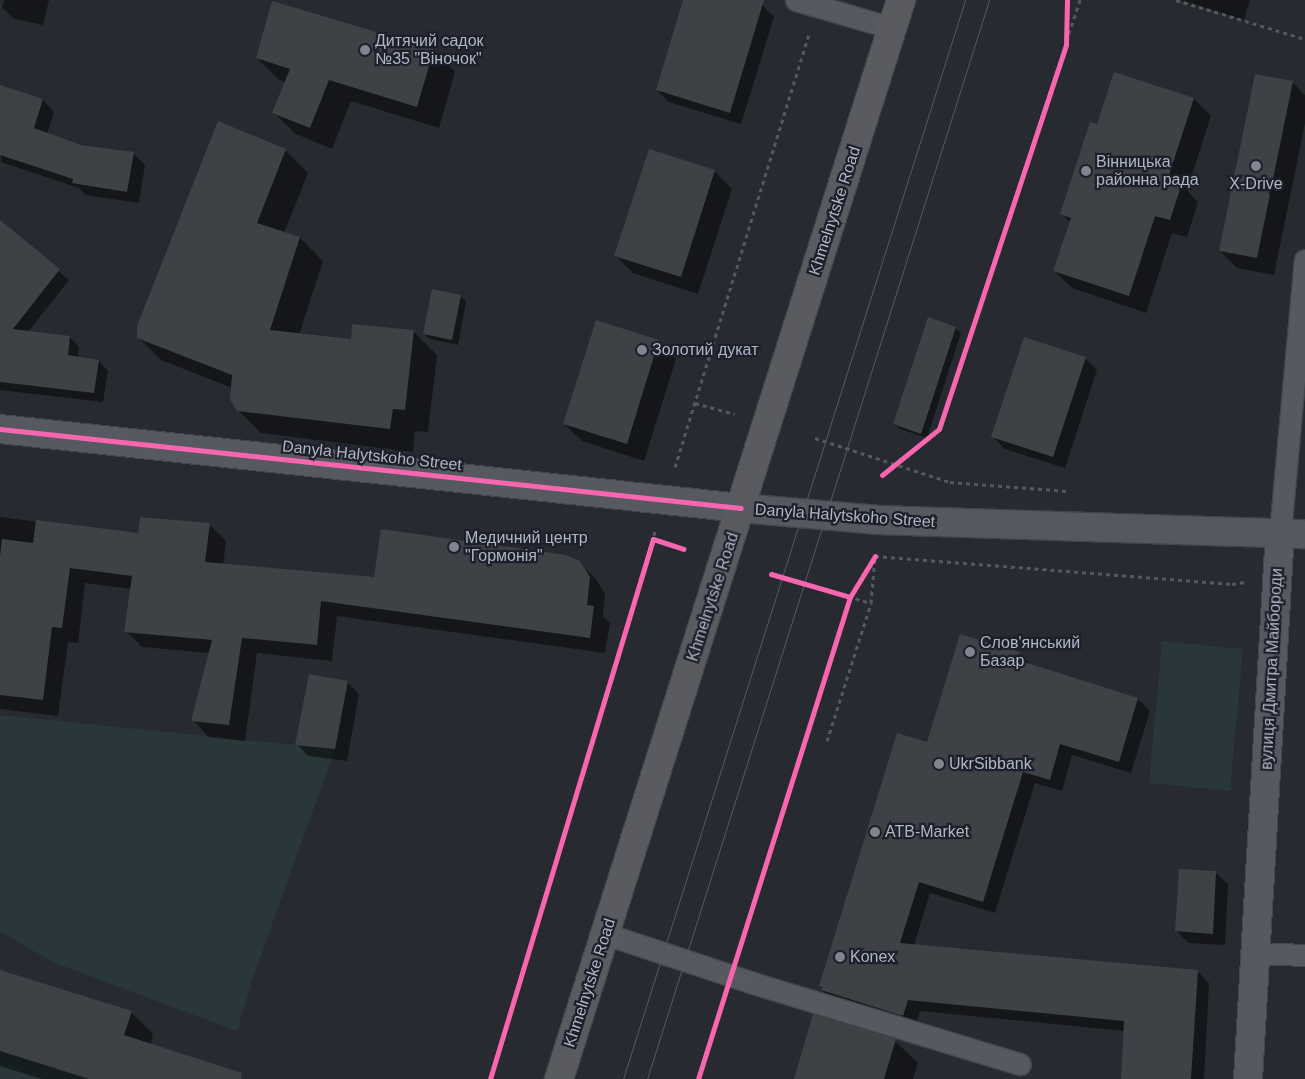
<!DOCTYPE html>
<html>
<head>
<meta charset="utf-8">
<style>
	body { margin:0 }
	#map { position:relative; width:1305px; height:1079px; overflow:hidden; background:#272a31; font-family:Helvetica,sans-serif }
	div>[style] { position:absolute }
	.green>* { inset:0; background:#29373a }
	.shadow>* { inset:0; background:#0007 }
	.building>* { inset:0; background:#3e4146 }
	.path>* { height:3px; margin-top:-1.5px; transform-origin:0; background:repeating-linear-gradient(90deg,#55585d 0 4px,transparent 0 8px) }
	.roads { filter:drop-shadow(1px 0 #42454a) drop-shadow(-1px 0 #42454a) drop-shadow(0 1px #42454a) drop-shadow(0 -1px #42454a) }
	.service>* { height:21px; margin:-10.5px; padding:0 10.5px; transform-origin:10.5px; border-radius:10.5px; background:#565960 }
	.minor>* { height:28px; margin:-14px; padding:0 14px; transform-origin:14px; border-radius:14px; background:#565960 }
	.secondary>* { height:28px; margin:-14px; padding:0 14px; transform-origin:14px; border-radius:14px; background:#55585e }
	.primary>* { height:28px; margin:-14px; padding:0 14px; transform-origin:14px; border-radius:14px; background:#595b61 }
	.tram>* { height:1px; margin:-0.5px; padding:0 0.5px; transform-origin:0.5px; border-radius:0.5px; background:#56585d }
	.cycleway>* { height:5px; margin:-2.5px; padding:0 2.5px; transform-origin:2.5px; border-radius:2.5px; background:#f766af }
	.dots>* { width:14px; height:14px; translate:-50% -50%; box-sizing:border-box; border:2px solid #1c202b; border-radius:50% }
	span { translate:-50% -50%; white-space:nowrap; text-align:center; line-height:1.15; -webkit-text-stroke:4.5px #1c202b; paint-order:stroke }
	.poi-label { font-size:16px; color:#b1b6c3 }
	.left { translate:0 -50%; text-align:left }
	.street-label { font-size:16px; color:#b1b6c3 }
</style>
</head>
<body>
<div id="map">
	<div class="green">
		<div style="clip-path:polygon(1162px 641px,1243px 649px,1230px 791px,1149px 783px)"></div>
		<div style="clip-path:polygon(0 715px,335px 749px,251px 983px,237px 1031px,55px 963px,0 932px)"></div>
		<div style="clip-path:polygon(0 1051px,89px 1079px,0 1079px)"></div>
	</div>
	<div class="shadow">
		<div style="clip-path:polygon(4px 0,49px 0,43px 25px,14px 19px,2px 7px)"></div>
		<div style="clip-path:polygon(684px 0,744px 0,762px 5px,774px 17px,741px 124px,669px 102px,657px 90px)"></div>
		<div style="clip-path:polygon(1181px 0,1250px 0,1244px 20px)"></div>
		<div style="clip-path:polygon(434px 50px,455px 72px,439px 128px,351px 101px,332px 149px,296px 134px,274px 113px,286px 82px,279px 80px,257px 58px)"></div>
		<div style="clip-path:polygon(1292px 82px,1305px 95px,1305px 123px,1274px 275px,1237px 268px,1220px 251px)"></div>
		<div style="clip-path:polygon(0 86px,43px 100px,54px 112px,47px 134px,81px 146px,133px 153px,145px 165px,139px 203px,85px 195px,79px 188px,1px 162px)"></div>
		<div style="clip-path:polygon(1194px 99px,1211px 116px,1187px 190px,1198px 202px,1187px 237px,1172px 233px,1146px 313px,1072px 288px,1054px 271px,1070px 222px,1062px 214px,1098px 126px)"></div>
		<div style="clip-path:polygon(285px 150px,308px 173px,284px 233px,300px 238px,323px 261px,299px 335px,352px 341px,354px 325px,414px 332px,437px 355px,428px 432px,415px 431px,413px 452px,261px 433px,238px 410px,232px 388px,161px 360px,138px 337px)"></div>
		<div style="clip-path:polygon(649px 151px,715px 172px,732px 189px,698px 294px,633px 273px,616px 256px)"></div>
		<div style="clip-path:polygon(0 231px,13px 232px,69px 280px,28px 332px,70px 337px,79px 347px,78px 358px,99px 361px,108px 371px,103px 402px,0 390px)"></div>
		<div style="clip-path:polygon(433px 290px,461px 296px,466px 302px,458px 345px,430px 339px,424px 334px)"></div>
		<div style="clip-path:polygon(596px 321px,659px 341px,676px 359px,644px 461px,582px 441px,564px 424px)"></div>
		<div style="clip-path:polygon(955px 328px,961px 333px,927px 438px,900px 429px,894px 424px)"></div>
		<div style="clip-path:polygon(1085px 358px,1097px 370px,1065px 468px,1005px 449px,993px 437px)"></div>
		<div style="clip-path:polygon(0 517px,139px 535px,141px 518px,210px 525px,226px 541px,223px 565px,375px 579px,579px 563px,596px 579px,605px 594px,603px 616px,610px 623px,605px 653px,337px 616px,332px 661px,257px 653px,245px 741px,209px 737px,193px 720px,210px 653px,142px 647px,126px 631px,131px 589px,85px 583px,78px 643px,68px 642px,58px 716px,0 709px)"></div>
		<div style="clip-path:polygon(1019px 653px,1032px 666px,1138px 699px,1150px 711px,1131px 773px,1072px 755px,1062px 791px,1035px 783px,995px 913px,930px 893px,914px 945px,1197px 971px,1209px 983px,1204px 1079px,1122px 1079px,1125px 1031px,920px 1011px,915px 1027px,834px 1002px,822px 990px,820px 986px,928px 743px)"></div>
		<div style="clip-path:polygon(347px 682px,359px 694px,347px 761px,308px 756px,297px 744px)"></div>
		<div style="clip-path:polygon(1216px 873px,1228px 884px,1225px 945px,1188px 943px,1177px 931px)"></div>
		<div style="clip-path:polygon(0 971px,131px 1012px,153px 1034px,150px 1045px,240px 1079px,42px 1079px,0 1066px)"></div>
		<div style="clip-path:polygon(895px 1041px,918px 1063px,913px 1079px,795px 1079px)"></div>
	</div>
	<div class="building">
		<div style="clip-path:polygon(683px 0,764px 0,730px 113px,656px 90px)"></div>
		<div style="clip-path:polygon(272px 1px,434px 49px,417px 107px,329px 80px,310px 128px,272px 113px,290px 69px,256px 58px)"></div>
		<div style="clip-path:polygon(1114px 72px,1194px 98px,1168px 178px,1182px 183px,1170px 220px,1155px 216px,1129px 296px,1053px 271px,1071px 218px,1060px 214px,1090px 122px,1097px 124px)"></div>
		<div style="clip-path:polygon(1255px 74px,1293px 81px,1257px 258px,1219px 251px)"></div>
		<div style="clip-path:polygon(0 85px,43px 99px,34px 128px,81px 145px,134px 152px,127px 192px,72px 183px,73px 179px,0 155px)"></div>
		<div style="clip-path:polygon(218px 121px,286px 149px,257px 223px,300px 237px,270px 330px,351px 339px,352px 324px,414px 330px,405px 410px,393px 409px,390px 429px,237px 411px,230px 399px,232px 375px,137px 338px,137px 326px)"></div>
		<div style="clip-path:polygon(649px 149px,715px 170px,681px 277px,614px 256px)"></div>
		<div style="clip-path:polygon(0 220px,60px 269px,13px 329px,70px 336px,68px 355px,99px 360px,94px 393px,0 382px)"></div>
		<div style="clip-path:polygon(432px 289px,461px 295px,452px 340px,423px 334px)"></div>
		<div style="clip-path:polygon(928px 317px,956px 327px,921px 434px,893px 424px)"></div>
		<div style="clip-path:polygon(596px 320px,659px 340px,627px 444px,563px 424px)"></div>
		<div style="clip-path:polygon(1024px 337px,1086px 357px,1053px 457px,991px 437px)"></div>
		<div style="clip-path:polygon(140px 517px,210px 523px,205px 562px,374px 577px,381px 529px,566px 555px,580px 561px,590px 577px,587px 605px,594px 606px,590px 638px,321px 601px,317px 645px,242px 638px,229px 725px,191px 721px,212px 640px,124px 632px,132px 576px,70px 568px,62px 628px,52px 627px,43px 700px,0 695px,0 556px,2px 539px,33px 543px,36px 520px,138px 533px)"></div>
		<div style="clip-path:polygon(960px 634px,1020px 652px,1018px 660px,1138px 698px,1119px 762px,1060px 744px,1050px 780px,1023px 772px,983px 902px,919px 882px,900px 943px,1198px 970px,1191px 1079px,1121px 1079px,1124px 1021px,908px 1000px,903px 1016px,821px 990px,822px 987px,819px 986px,897px 733px,927px 742px)"></div>
		<div style="clip-path:polygon(309px 674px,348px 681px,335px 749px,295px 745px)"></div>
		<div style="clip-path:polygon(1179px 869px,1216px 871px,1213px 934px,1175px 931px)"></div>
		<div style="clip-path:polygon(0 970px,132px 1011px,124px 1035px,242px 1073px,241px 1079px,89px 1079px,0 1051px)"></div>
		<div style="clip-path:polygon(813px 1014px,896px 1039px,884px 1079px,794px 1079px)"></div>
	</div>
	<div class="path">
		<div style="left:1176px;top:0;width:135px;rotate:16.8deg"></div>
		<div style="left:695px;top:403px;width:41px;rotate:15.4deg"></div>
		<div style="left:815px;top:438px;width:142px;rotate:18.1deg"></div>
		<div style="left:950px;top:482px;width:117px;rotate:4.4deg"></div>
		<div style="left:675px;top:467px;width:453px;rotate:-72.8deg"></div>
		<div style="left:882px;top:475px;width:73px;rotate:-38.9deg"></div>
		<div style="left:939px;top:429px;width:452px;rotate:-71.8deg"></div>
		<div style="left:653px;top:539px;width:32px;rotate:18deg"></div>
		<div style="left:771px;top:574px;width:104px;rotate:16.2deg"></div>
		<div style="left:827px;top:741px;width:145px;rotate:-72.3deg"></div>
		<div style="left:871px;top:603px;width:47px;rotate:-85.1deg"></div>
		<div style="left:875px;top:556px;width:358px;rotate:4.5deg"></div>
		<div style="left:1232px;top:584px;width:13px;rotate:-9deg"></div>
		<div style="left:490px;top:1079px;width:572px;rotate:-73.24deg"></div>
	</div>
	<div class="roads">
		<div class="service">
			<div style="left:796px;top:0;width:100px;rotate:16.3deg"></div>
			<div style="left:1280px;top:533px;width:274px;rotate:-84.8deg"></div>
			<div style="left:606px;top:934px;width:155px;rotate:18.4deg"></div>
			<div style="left:753px;top:983px;width:279px;rotate:16.9deg"></div>
			<div style="left:1255px;top:953px;width:50px;rotate:2.3deg"></div>
		</div>
		<div class="minor">
			<div style="left:0;top:429px;width:745px;rotate:6.09deg"></div>
			<div style="left:1248px;top:1079px;width:547px;rotate:-86.65deg"></div>
		</div>
		<div class="secondary">
			<div style="left:741px;top:508px;width:138px;rotate:5deg"></div>
			<div style="left:878px;top:520px;width:427px;rotate:1.9deg"></div>
		</div>
		<div class="primary">
			<div style="left:559px;top:1079px;width:1132px;rotate:-72.41deg"></div>
		</div>
	</div>
	<div class="tram">
		<div style="left:623px;top:1079px;width:1132px;rotate:-72.41deg"></div>
		<div style="left:647px;top:1079px;width:1132px;rotate:-72.41deg"></div>
	</div>
	<div class="cycleway">
		<div style="left:0;top:429px;width:745px;rotate:6.09deg"></div>
		<div style="left:882px;top:475px;width:73px;rotate:-38.9deg"></div>
		<div style="left:939px;top:429px;width:404px;rotate:-71.7deg"></div>
		<div style="left:1066px;top:45px;width:45px;rotate:-88.7deg"></div>
		<div style="left:771px;top:574px;width:82px;rotate:16.2deg"></div>
		<div style="left:490px;top:1079px;width:564px;rotate:-73.2deg"></div>
		<div style="left:653px;top:539px;width:32px;rotate:18deg"></div>
		<div style="left:698px;top:1079px;width:505px;rotate:-72.5deg"></div>
		<div style="left:850px;top:597px;width:48px;rotate:-58.6deg"></div>
	</div>
	<div class="dots">
		<div style="left:365px;top:50px;background:#818590"></div>
		<div style="left:1256px;top:166px;background:#818590"></div>
		<div style="left:1086px;top:171px;background:#818590"></div>
		<div style="left:642px;top:350px;background:#818590"></div>
		<div style="left:454px;top:547px;background:#818590"></div>
		<div style="left:970px;top:652px;background:#818590"></div>
		<div style="left:939px;top:764px;background:#818590"></div>
		<div style="left:875px;top:832px;background:#818590"></div>
		<div style="left:840px;top:957px;background:#818590"></div>
	</div>
	<div class="poi-label">
		<span class="left" style="left:375px;top:50px">Дитячий садок<br>№35 "Віночок"</span>
		<span class="left" style="left:1096px;top:171px">Вінницька<br>районна рада</span>
		<span style="left:1256px;top:184px">X-Drive</span>
		<span class="left" style="left:652px;top:350px">Золотий дукат</span>
		<span class="left" style="left:465px;top:547px">Медичний центр<br>"Гормонія"</span>
		<span class="left" style="left:980px;top:652px">Слов'янський<br>Базар</span>
		<span class="left" style="left:949px;top:764px">UkrSibbank</span>
		<span class="left" style="left:885px;top:832px">ATB-Market</span>
		<span class="left" style="left:850px;top:957px">Konex</span>
	</div>
	<div class="street-label">
		<span style="left:835px;top:211px;rotate:-72deg">Khmelnytske Road</span>
		<span style="left:372px;top:456px;rotate:6deg">Danyla Halytskoho Street</span>
		<span style="left:845px;top:516px;rotate:4deg">Danyla Halytskoho Street</span>
		<span style="left:713px;top:597px;rotate:-72deg">Khmelnytske Road</span>
		<span style="left:1272px;top:669px;rotate:-87deg">вулиця Дмитра Майбороди</span>
		<span style="left:590px;top:983px;rotate:-72deg">Khmelnytske Road</span>
	</div>
</div>
</body>
</html>
